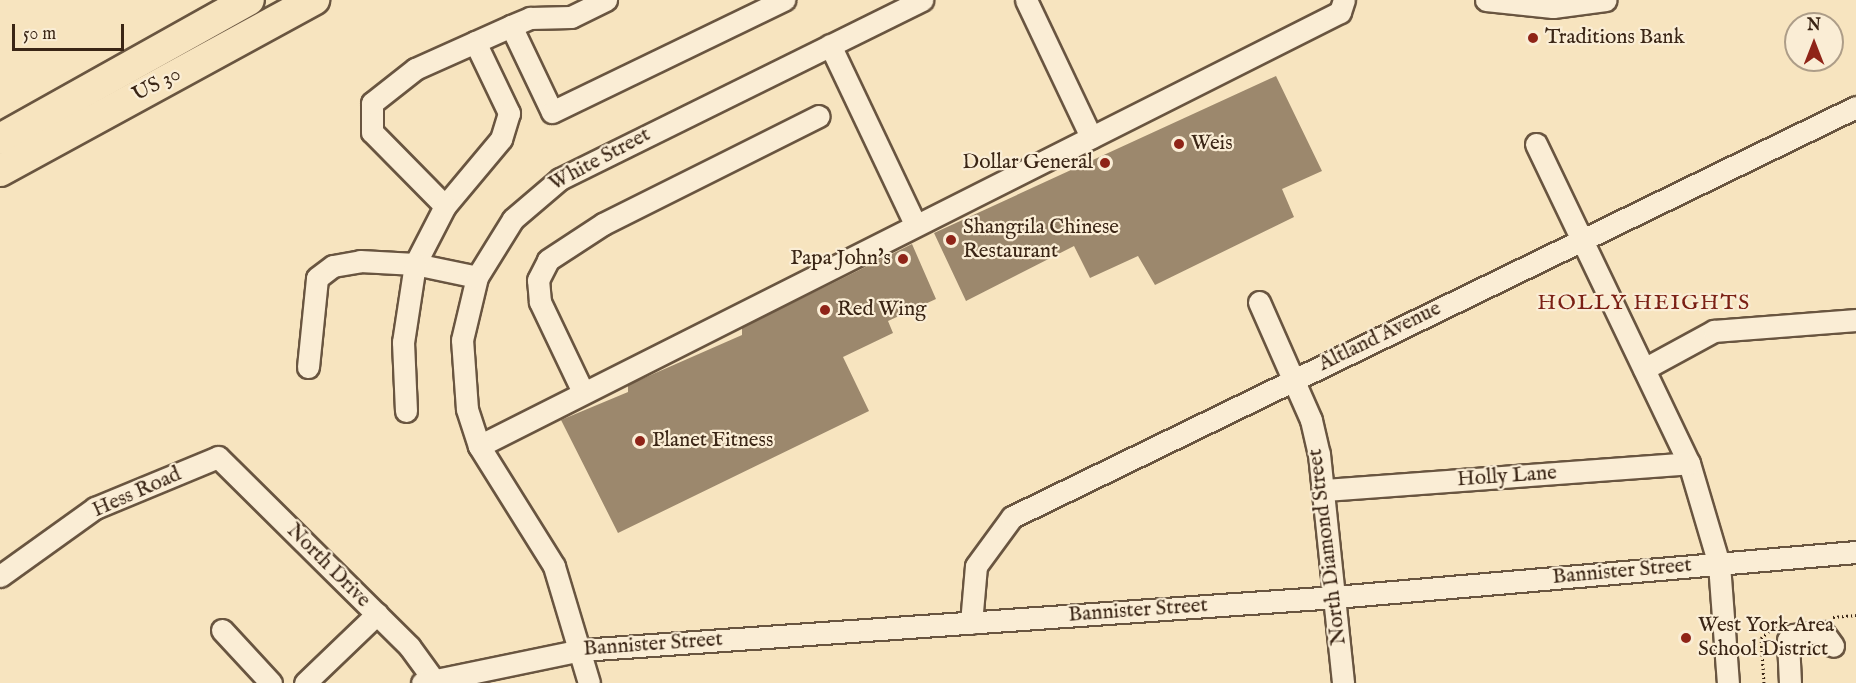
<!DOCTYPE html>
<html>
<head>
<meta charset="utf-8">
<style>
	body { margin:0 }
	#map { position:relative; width:1856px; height:683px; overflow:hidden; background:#f7e4bf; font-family:"IM FELL English",serif }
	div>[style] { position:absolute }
	.building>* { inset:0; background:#9c886d }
	.path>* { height:3px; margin-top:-1.5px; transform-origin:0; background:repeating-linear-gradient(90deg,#3a2515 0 1.5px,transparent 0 4.5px) }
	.roads { filter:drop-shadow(2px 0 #695540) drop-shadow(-2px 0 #695540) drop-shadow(0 2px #695540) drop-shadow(0 -2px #695540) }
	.minor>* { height:21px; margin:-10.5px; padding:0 10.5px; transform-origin:10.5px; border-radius:10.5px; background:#faedd5 }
	.highway>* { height:30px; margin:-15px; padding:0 15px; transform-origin:15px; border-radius:15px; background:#f7e4bf }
	.dots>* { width:16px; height:16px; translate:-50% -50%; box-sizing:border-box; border:3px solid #faedd5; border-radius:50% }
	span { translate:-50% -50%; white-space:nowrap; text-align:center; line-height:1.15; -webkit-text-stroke:4.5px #faedd5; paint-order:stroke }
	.poi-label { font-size:21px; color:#3a2515 }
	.left { translate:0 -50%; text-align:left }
	.right { translate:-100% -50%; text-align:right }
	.street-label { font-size:21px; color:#3a2515 }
	.neighbourhood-label { font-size:22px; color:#7a1f14; letter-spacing:1.5px }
	.north { position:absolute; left:1784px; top:12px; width:60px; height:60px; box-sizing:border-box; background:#faedd5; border:2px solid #ad9d88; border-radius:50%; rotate:0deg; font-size:16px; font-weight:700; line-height:24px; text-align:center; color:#3a2515 }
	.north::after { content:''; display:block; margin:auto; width:21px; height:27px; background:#8f2418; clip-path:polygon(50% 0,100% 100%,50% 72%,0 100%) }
	.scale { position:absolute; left:12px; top:24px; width:112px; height:27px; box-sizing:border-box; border:3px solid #3a2515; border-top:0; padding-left:8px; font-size:18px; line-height:21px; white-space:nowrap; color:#3a2515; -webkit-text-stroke:4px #faedd5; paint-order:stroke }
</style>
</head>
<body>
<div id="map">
	<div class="building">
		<div style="clip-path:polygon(1276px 76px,1322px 171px,1282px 189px,1294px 217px,1155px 285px,1138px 256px,1090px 278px,1074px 246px,966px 301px,934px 233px)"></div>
		<div style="clip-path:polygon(912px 244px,936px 299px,888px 321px,893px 333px,843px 357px,869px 411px,618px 533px,561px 420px,628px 392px,628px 385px,742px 335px,742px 328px)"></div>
	</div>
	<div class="path">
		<div style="left:1833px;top:617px;width:23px;rotate:-5deg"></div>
		<div style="left:1764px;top:683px;width:45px;rotate:-93.8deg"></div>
		<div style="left:1761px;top:638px;width:26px;rotate:-40deg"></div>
	</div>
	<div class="roads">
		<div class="minor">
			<div style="left:1026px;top:0;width:152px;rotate:64.6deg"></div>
			<div style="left:1486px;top:0;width:67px;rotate:6deg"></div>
			<div style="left:1553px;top:7px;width:53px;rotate:-7.5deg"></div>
			<div style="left:511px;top:26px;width:21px;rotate:-23deg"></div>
			<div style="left:530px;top:18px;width:41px;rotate:-1.4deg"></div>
			<div style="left:571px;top:17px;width:39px;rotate:-26deg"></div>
			<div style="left:475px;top:42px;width:79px;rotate:64.4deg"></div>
			<div style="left:509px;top:113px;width:27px;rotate:107deg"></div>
			<div style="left:501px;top:139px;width:87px;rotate:129.9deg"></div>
			<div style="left:445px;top:206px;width:65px;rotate:117.3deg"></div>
			<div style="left:415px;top:264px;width:63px;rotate:11.8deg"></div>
			<div style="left:830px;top:45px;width:198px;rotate:64.6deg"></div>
			<div style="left:1536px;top:144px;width:354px;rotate:64.4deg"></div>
			<div style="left:1689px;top:463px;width:105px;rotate:73.5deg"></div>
			<div style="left:1719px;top:564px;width:119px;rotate:85.7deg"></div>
			<div style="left:445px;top:206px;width:104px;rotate:-134.6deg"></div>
			<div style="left:372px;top:132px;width:29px;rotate:-90deg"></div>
			<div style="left:372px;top:103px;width:55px;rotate:-38.3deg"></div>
			<div style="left:415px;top:69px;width:105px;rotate:-24.1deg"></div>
			<div style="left:511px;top:26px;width:95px;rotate:64.5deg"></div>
			<div style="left:552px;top:112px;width:258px;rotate:-25.8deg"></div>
			<div style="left:1259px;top:302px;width:129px;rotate:66.2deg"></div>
			<div style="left:1311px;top:420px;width:35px;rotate:77deg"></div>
			<div style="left:1319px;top:454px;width:230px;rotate:84deg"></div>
			<div style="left:308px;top:367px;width:89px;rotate:-84.2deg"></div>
			<div style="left:317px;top:278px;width:20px;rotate:-37deg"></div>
			<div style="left:333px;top:266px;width:27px;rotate:-10deg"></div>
			<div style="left:360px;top:261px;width:55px;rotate:3.1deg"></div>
			<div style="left:415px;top:264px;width:79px;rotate:98.7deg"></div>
			<div style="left:403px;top:342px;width:69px;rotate:87.5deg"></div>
			<div style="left:1644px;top:369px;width:80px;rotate:-28.5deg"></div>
			<div style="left:1714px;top:331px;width:142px;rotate:-4.4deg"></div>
			<div style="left:582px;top:390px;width:98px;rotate:-115.5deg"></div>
			<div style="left:540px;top:302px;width:22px;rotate:-95deg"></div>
			<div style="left:538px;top:280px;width:22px;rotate:-63deg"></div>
			<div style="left:548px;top:260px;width:66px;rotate:-33.2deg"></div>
			<div style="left:603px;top:224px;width:241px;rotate:-26.6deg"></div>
			<div style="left:479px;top:446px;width:964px;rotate:-26.75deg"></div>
			<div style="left:1340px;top:12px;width:13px;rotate:-72deg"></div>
			<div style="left:1325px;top:490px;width:365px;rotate:-4.2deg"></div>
			<div style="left:0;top:576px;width:117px;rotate:-35.6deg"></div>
			<div style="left:95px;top:508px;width:133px;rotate:-22.5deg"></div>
			<div style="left:218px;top:457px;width:269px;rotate:44.7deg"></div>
			<div style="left:409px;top:646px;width:41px;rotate:54deg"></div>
			<div style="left:971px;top:623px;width:57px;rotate:-85deg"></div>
			<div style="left:976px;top:566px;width:61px;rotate:-53.7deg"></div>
			<div style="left:1012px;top:517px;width:938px;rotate:-25.91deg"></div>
			<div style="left:222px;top:630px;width:72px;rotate:47.2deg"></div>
			<div style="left:305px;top:683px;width:100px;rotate:-43.8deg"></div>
			<div style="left:422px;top:683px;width:162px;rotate:-11.7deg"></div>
			<div style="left:581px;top:650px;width:756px;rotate:-4.02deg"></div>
			<div style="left:1335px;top:597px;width:523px;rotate:-4.94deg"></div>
			<div style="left:589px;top:683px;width:122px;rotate:-106.7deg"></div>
			<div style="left:554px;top:566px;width:142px;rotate:-122deg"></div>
			<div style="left:479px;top:446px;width:39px;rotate:-108deg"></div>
			<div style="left:467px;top:409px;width:69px;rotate:-94.1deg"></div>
			<div style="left:462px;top:340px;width:65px;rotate:-76.6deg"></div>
			<div style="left:477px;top:277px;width:68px;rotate:-58.2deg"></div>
			<div style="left:513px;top:219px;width:62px;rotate:-40.4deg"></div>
			<div style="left:560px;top:179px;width:404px;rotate:-26.3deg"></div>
			<div style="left:1790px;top:683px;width:43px;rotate:-92.7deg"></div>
			<div style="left:1788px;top:640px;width:7px;rotate:-45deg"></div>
			<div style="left:1793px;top:635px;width:30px;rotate:-6deg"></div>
			<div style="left:1823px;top:632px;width:17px;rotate:54deg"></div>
		</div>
		<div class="highway">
			<div style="left:0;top:139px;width:285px;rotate:-29.2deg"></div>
			<div style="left:0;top:171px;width:358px;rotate:-28.6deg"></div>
		</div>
	</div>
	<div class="dots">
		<div style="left:1533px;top:38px;background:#8f2418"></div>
		<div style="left:1179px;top:144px;background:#8f2418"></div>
		<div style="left:1105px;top:163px;background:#8f2418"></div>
		<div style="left:951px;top:240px;background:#8f2418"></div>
		<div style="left:903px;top:259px;background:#8f2418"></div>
		<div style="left:825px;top:310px;background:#8f2418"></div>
		<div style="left:640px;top:441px;background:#8f2418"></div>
		<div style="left:1686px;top:638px;background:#8f2418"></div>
	</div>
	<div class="poi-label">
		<span class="left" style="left:1545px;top:38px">Traditions Bank</span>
		<span class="left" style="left:1191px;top:144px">Weis</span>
		<span class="right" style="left:1093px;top:163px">Dollar General</span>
		<span class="left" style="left:963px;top:240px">Shangrila Chinese<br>Restaurant</span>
		<span class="right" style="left:891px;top:259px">Papa John's</span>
		<span class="left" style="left:837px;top:310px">Red Wing</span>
		<span class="left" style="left:652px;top:441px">Planet Fitness</span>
		<span class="left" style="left:1698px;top:638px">West York Area<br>School District</span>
	</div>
	<div class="street-label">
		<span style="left:157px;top:85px;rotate:-28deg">US 30</span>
		<span style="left:600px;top:160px;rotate:-28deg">White Street</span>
		<span style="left:1380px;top:337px;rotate:-26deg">Altland Avenue</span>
		<span style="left:1507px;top:477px;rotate:-4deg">Holly Lane</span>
		<span style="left:137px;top:493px;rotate:-24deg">Hess Road</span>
		<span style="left:1328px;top:547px;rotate:-97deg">North Diamond Street</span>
		<span style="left:328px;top:566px;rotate:45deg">North Drive</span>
		<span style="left:1622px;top:572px;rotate:-5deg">Bannister Street</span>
		<span style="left:1138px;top:611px;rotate:-4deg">Bannister Street</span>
		<span style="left:653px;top:645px;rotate:-4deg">Bannister Street</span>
	</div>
	<div class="neighbourhood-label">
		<span style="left:1644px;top:304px">HOLLY HEIGHTS</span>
	</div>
	<div class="north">N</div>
	<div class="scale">50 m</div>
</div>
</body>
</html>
